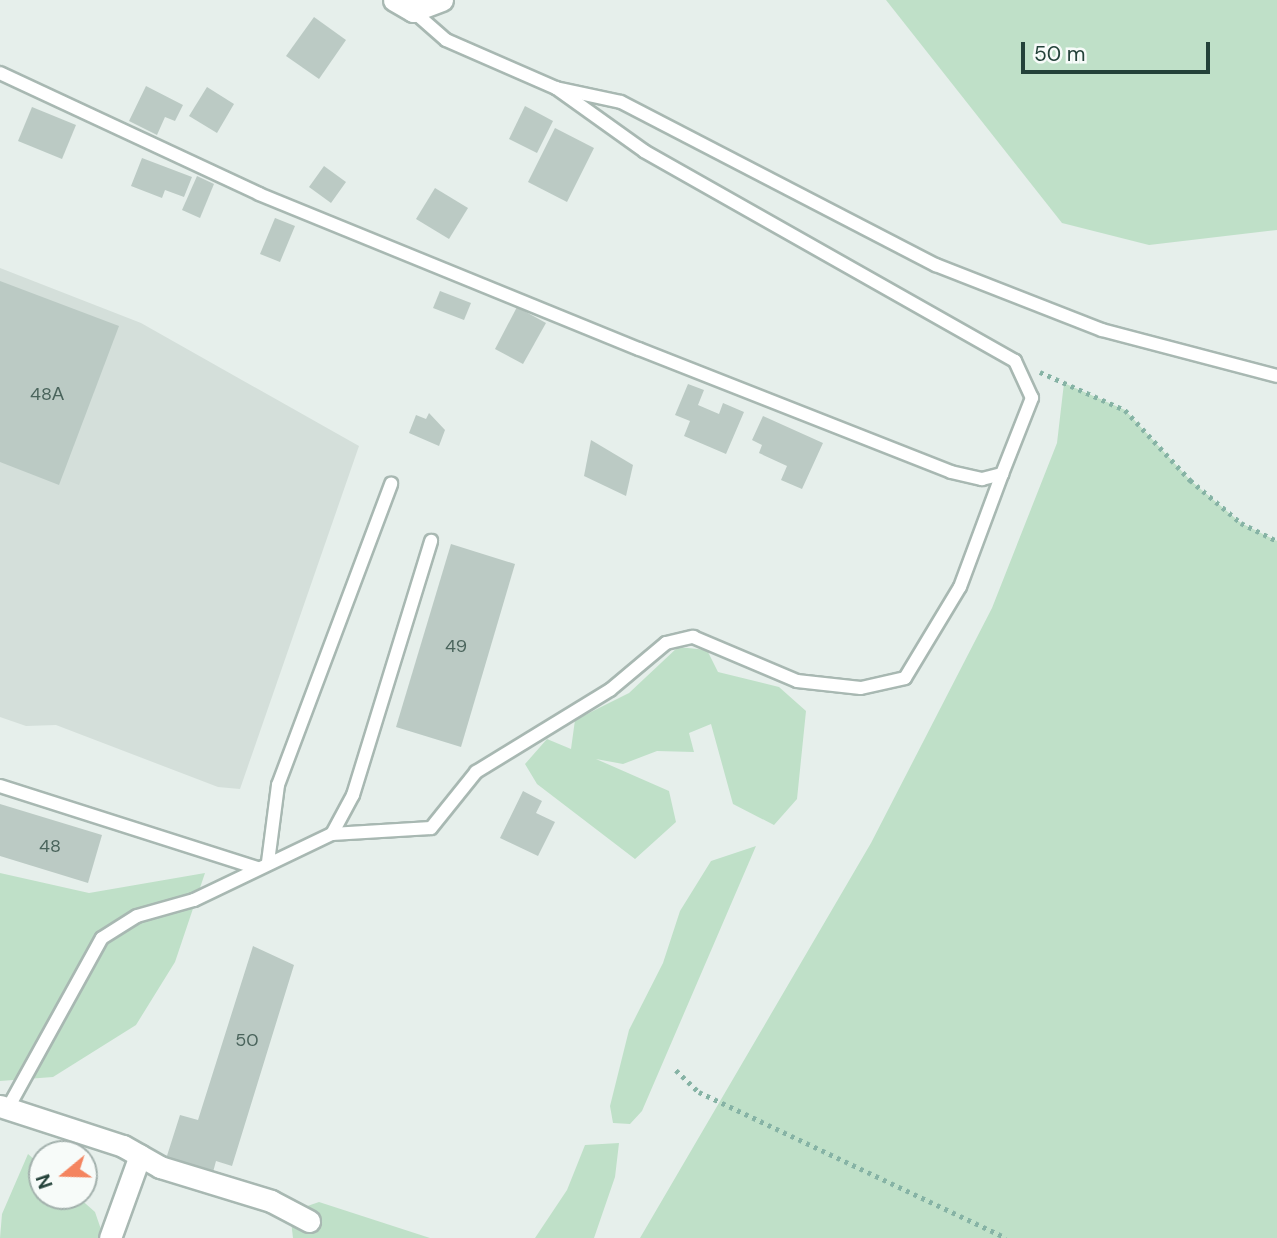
<!DOCTYPE html>
<html>
<head>
<meta charset="utf-8">
<style>
	body { margin:0 }
	#map { position:relative; width:1277px; height:1238px; overflow:hidden; background:#e6efeb; font-family:"DM Sans",sans-serif }
	div>[style] { position:absolute }
	.built>* { inset:0; background:#d4dfda }
	.green>* { inset:0; background:#bfe0c8 }
	.building>* { inset:0; background:#bbcac4 }
	.path>* { height:4.5px; margin-top:-2.25px; transform-origin:0; background:repeating-linear-gradient(90deg,#86b3a5 0 3.5px,transparent 0 8.5px) }
	.roads { filter:drop-shadow(2px 0 #a8b8b2) drop-shadow(-2px 0 #a8b8b2) drop-shadow(0 2px #a8b8b2) drop-shadow(0 -2px #a8b8b2) }
	.service>* { height:12px; margin:-6px; padding:0 6px; transform-origin:6px; border-radius:6px; background:#fff }
	.minor>* { height:21px; margin:-10.5px; padding:0 10.5px; transform-origin:10.5px; border-radius:10.5px; background:#fff }
	span { translate:-50% -50%; white-space:nowrap; text-align:center; line-height:1.15; -webkit-text-stroke:5px #f7fbf9; paint-order:stroke }
	.number-label { font-size:18px; color:#4a645c }
	.number-label span { -webkit-text-stroke-width:0 }
	.north { position:absolute; left:28px; top:1140px; width:70px; height:70px; box-sizing:border-box; background:#f7fbf9; border:2px solid #a3b1ad; border-radius:50%; rotate:251deg; font-size:19px; font-weight:700; line-height:28px; text-align:center; color:#24423a }
	.north::after { content:''; display:block; margin:auto; width:24px; height:32px; background:#f4845f; clip-path:polygon(50% 0,100% 100%,50% 72%,0 100%) }
	.scale { position:absolute; left:1021px; top:42px; width:189px; height:32px; box-sizing:border-box; border:4px solid #24423a; border-top:0; padding-left:9px; font-size:21px; line-height:24px; white-space:nowrap; color:#24423a; -webkit-text-stroke:5px #f7fbf9; paint-order:stroke }
</style>
</head>
<body>
<div id="map">
	<div class="built">
		<div style="clip-path:polygon(0 268px,141px 323px,359px 446px,240px 789px,218px 787px,56px 725px,26px 726px,0 717px)"></div>
	</div>
	<div class="green">
		<div style="clip-path:polygon(886px 0,1277px 0,1277px 230px,1149px 245px,1062px 223px)"></div>
		<div style="clip-path:polygon(1064px 383px,1125px 410px,1190px 480px,1241px 523px,1277px 541px,1277px 1238px,640px 1238px,871px 843px,992px 608px,1057px 443px)"></div>
		<div style="clip-path:polygon(678px 647px,707px 650px,718px 672px,779px 687px,806px 711px,797px 799px,774px 825px,733px 804px,711px 724px,689px 733px,694px 752px,657px 751px,623px 764px,596px 759px,669px 791px,676px 822px,635px 859px,537px 784px,525px 764px,547px 739px,571px 749px,575px 720px,629px 693px)"></div>
		<div style="clip-path:polygon(756px 846px,642px 1111px,630px 1124px,613px 1123px,610px 1106px,629px 1030px,663px 963px,680px 911px,711px 861px)"></div>
		<div style="clip-path:polygon(0 873px,89px 893px,205px 873px,175px 962px,136px 1025px,53px 1077px,0 1081px)"></div>
		<div style="clip-path:polygon(619px 1143px,615px 1177px,594px 1238px,535px 1238px,567px 1190px,585px 1145px)"></div>
		<div style="clip-path:polygon(28px 1154px,42px 1166px,42px 1196px,77px 1196px,95px 1212px,104px 1238px,0 1238px,2px 1214px)"></div>
		<div style="clip-path:polygon(319px 1202px,430px 1238px,293px 1238px,290px 1212px)"></div>
	</div>
	<div class="building">
		<div style="clip-path:polygon(314px 17px,346px 40px,319px 79px,286px 56px)"></div>
		<div style="clip-path:polygon(146px 86px,183px 105px,175px 121px,165px 117px,157px 135px,129px 121px)"></div>
		<div style="clip-path:polygon(207px 87px,234px 104px,217px 133px,189px 116px)"></div>
		<div style="clip-path:polygon(525px 106px,553px 121px,537px 153px,509px 139px)"></div>
		<div style="clip-path:polygon(32px 107px,76px 125px,62px 159px,18px 141px)"></div>
		<div style="clip-path:polygon(555px 128px,594px 148px,567px 202px,528px 182px)"></div>
		<div style="clip-path:polygon(142px 158px,192px 177px,184px 197px,165px 190px,162px 198px,131px 186px)"></div>
		<div style="clip-path:polygon(324px 166px,346px 182px,331px 203px,309px 187px)"></div>
		<div style="clip-path:polygon(197px 176px,214px 184px,200px 218px,182px 210px)"></div>
		<div style="clip-path:polygon(435px 188px,468px 208px,449px 239px,416px 219px)"></div>
		<div style="clip-path:polygon(275px 218px,295px 226px,280px 262px,260px 254px)"></div>
		<div style="clip-path:polygon(0 281px,119px 326px,59px 485px,0 462px)"></div>
		<div style="clip-path:polygon(440px 291px,471px 303px,464px 320px,433px 308px)"></div>
		<div style="clip-path:polygon(517px 307px,546px 323px,523px 364px,495px 349px)"></div>
		<div style="clip-path:polygon(688px 384px,704px 390px,698px 405px,719px 414px,723px 403px,744px 412px,726px 454px,684px 436px,690px 421px,675px 415px)"></div>
		<div style="clip-path:polygon(429px 413px,445px 430px,439px 446px,409px 433px,416px 415px,426px 419px)"></div>
		<div style="clip-path:polygon(763px 416px,823px 443px,802px 489px,781px 480px,787px 466px,759px 453px,762px 445px,752px 440px)"></div>
		<div style="clip-path:polygon(591px 440px,633px 465px,626px 496px,584px 476px)"></div>
		<div style="clip-path:polygon(451px 544px,515px 564px,461px 747px,396px 727px)"></div>
		<div style="clip-path:polygon(523px 791px,542px 801px,536px 813px,555px 822px,538px 856px,500px 838px)"></div>
		<div style="clip-path:polygon(0 804px,102px 835px,88px 883px,0 856px)"></div>
		<div style="clip-path:polygon(253px 946px,294px 965px,232px 1166px,216px 1161px,212px 1176px,165px 1162px,180px 1115px,198px 1120px)"></div>
	</div>
	<div class="path">
		<div style="left:1040px;top:372px;width:93px;rotate:24.1deg"></div>
		<div style="left:1125px;top:410px;width:96px;rotate:47.1deg"></div>
		<div style="left:1190px;top:480px;width:67px;rotate:40.1deg"></div>
		<div style="left:1241px;top:523px;width:40px;rotate:26.6deg"></div>
		<div style="left:676px;top:1070px;width:32px;rotate:44deg"></div>
		<div style="left:699px;top:1092px;width:340px;rotate:25.4deg"></div>
	</div>
	<div class="roads">
		<div class="service">
			<div style="left:413px;top:11px;width:44px;rotate:41.3deg"></div>
			<div style="left:446px;top:40px;width:120px;rotate:23.6deg"></div>
			<div style="left:556px;top:88px;width:66px;rotate:12.2deg"></div>
			<div style="left:621px;top:102px;width:355px;rotate:27.4deg"></div>
			<div style="left:936px;top:265px;width:178px;rotate:21.4deg"></div>
			<div style="left:1102px;top:330px;width:181px;rotate:14.7deg"></div>
			<div style="left:0;top:73px;width:286px;rotate:25deg"></div>
			<div style="left:259px;top:194px;width:410px;rotate:22.2deg"></div>
			<div style="left:639px;top:349px;width:335px;rotate:21.5deg"></div>
			<div style="left:951px;top:472px;width:32px;rotate:13deg"></div>
			<div style="left:982px;top:479px;width:21px;rotate:-14deg"></div>
			<div style="left:1002px;top:474px;width:82px;rotate:-68.5deg"></div>
			<div style="left:1032px;top:398px;width:41px;rotate:-114.7deg"></div>
			<div style="left:1015px;top:361px;width:426px;rotate:-150.5deg"></div>
			<div style="left:644px;top:151px;width:108px;rotate:-144.4deg"></div>
			<div style="left:0;top:786px;width:270px;rotate:17.7deg"></div>
			<div style="left:332px;top:834px;width:44px;rotate:-61.7deg"></div>
			<div style="left:353px;top:795px;width:266px;rotate:-72.9deg"></div>
			<div style="left:268px;top:862px;width:78px;rotate:-82.6deg"></div>
			<div style="left:278px;top:785px;width:322px;rotate:-69.4deg"></div>
			<div style="left:8px;top:1108px;width:194px;rotate:-61.1deg"></div>
			<div style="left:102px;top:938px;width:41px;rotate:-32.2deg"></div>
			<div style="left:137px;top:916px;width:59px;rotate:-15.7deg"></div>
			<div style="left:194px;top:900px;width:153px;rotate:-25.6deg"></div>
			<div style="left:332px;top:834px;width:99px;rotate:-3.5deg"></div>
			<div style="left:431px;top:828px;width:72px;rotate:-51.2deg"></div>
			<div style="left:476px;top:772px;width:157px;rotate:-31.5deg"></div>
			<div style="left:610px;top:690px;width:73px;rotate:-40deg"></div>
			<div style="left:666px;top:643px;width:28px;rotate:-13deg"></div>
			<div style="left:693px;top:637px;width:113px;rotate:22.9deg"></div>
			<div style="left:797px;top:681px;width:64px;rotate:6.2deg"></div>
			<div style="left:861px;top:688px;width:45px;rotate:-12.8deg"></div>
			<div style="left:905px;top:678px;width:106px;rotate:-58.9deg"></div>
			<div style="left:960px;top:587px;width:121px;rotate:-69.6deg"></div>
		</div>
		<div class="minor">
			<div style="left:394px;top:0;width:22px;rotate:30deg"></div>
			<div style="left:413px;top:11px;width:31px;rotate:-21deg"></div>
			<div style="left:0;top:1106px;width:129px;rotate:18deg"></div>
			<div style="left:123px;top:1146px;width:43px;rotate:29.6deg"></div>
			<div style="left:160px;top:1167px;width:116px;rotate:17deg"></div>
			<div style="left:271px;top:1201px;width:43px;rotate:27.8deg"></div>
			<div style="left:110px;top:1238px;width:88px;rotate:-70.1deg"></div>
		</div>
	</div>
	<div class="number-label">
		<span style="left:47px;top:394px">48А</span>
		<span style="left:456px;top:646px">49</span>
		<span style="left:50px;top:846px">48</span>
		<span style="left:247px;top:1040px">50</span>
	</div>
	<div class="north">N</div>
	<div class="scale">50 m</div>
</div>
</body>
</html>
